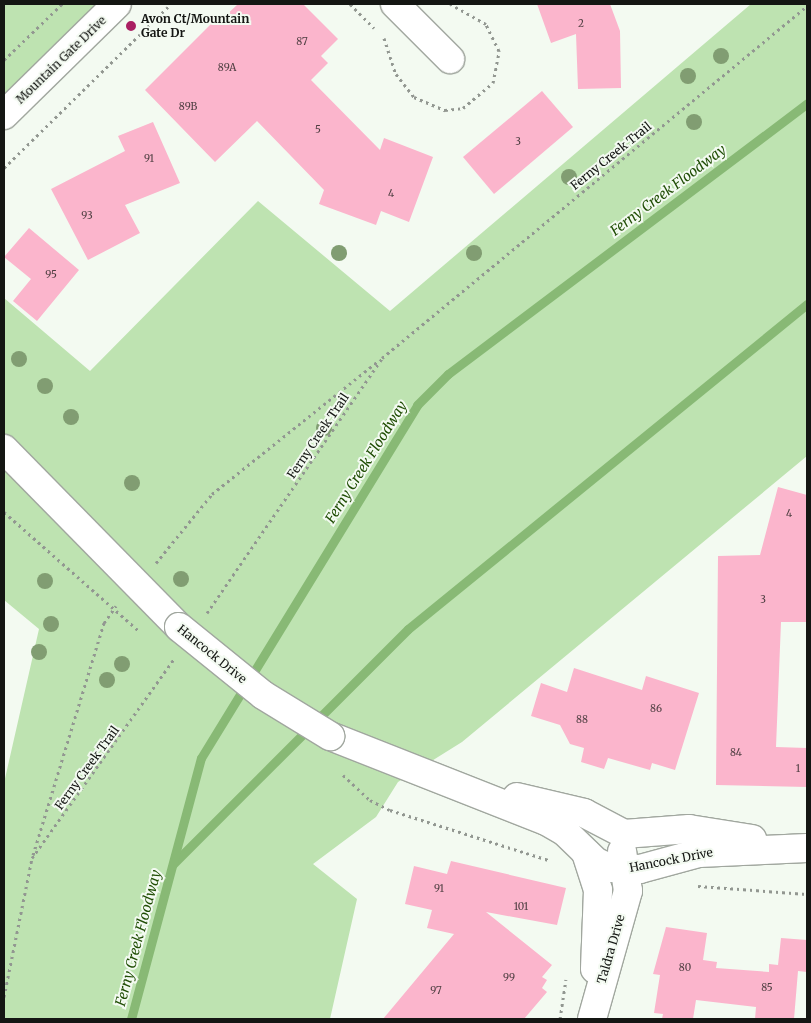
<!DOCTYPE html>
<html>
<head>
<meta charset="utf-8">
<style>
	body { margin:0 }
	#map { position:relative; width:811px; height:1023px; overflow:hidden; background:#f3faf1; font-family:Merriweather,serif }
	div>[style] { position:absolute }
	.green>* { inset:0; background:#bee3b1 }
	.stream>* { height:9px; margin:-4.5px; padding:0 4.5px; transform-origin:4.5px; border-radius:4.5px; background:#88b975 }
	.building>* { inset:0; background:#fbb5cc }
	.path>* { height:3px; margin-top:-1.5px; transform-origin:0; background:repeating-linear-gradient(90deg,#929791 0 2.5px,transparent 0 6.5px) }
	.roads { filter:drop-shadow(1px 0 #a1a79f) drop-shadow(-1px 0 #a1a79f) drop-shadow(0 1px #a1a79f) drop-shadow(0 -1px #a1a79f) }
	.minor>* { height:28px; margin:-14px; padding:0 14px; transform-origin:14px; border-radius:14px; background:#fff }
	.bridges { filter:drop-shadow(1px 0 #a1a79f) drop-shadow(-1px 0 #a1a79f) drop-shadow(0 1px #a1a79f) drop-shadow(0 -1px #a1a79f) }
	.minor-bridge>* { height:28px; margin:-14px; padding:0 14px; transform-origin:14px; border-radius:14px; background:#fff }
	.trees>* { width:16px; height:16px; margin:-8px; border-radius:50%; background:#819d72 }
	.dots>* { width:14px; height:14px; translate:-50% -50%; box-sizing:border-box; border:2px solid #f3faf1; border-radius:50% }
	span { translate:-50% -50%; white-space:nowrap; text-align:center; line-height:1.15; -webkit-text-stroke:4px #f3faf1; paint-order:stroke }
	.number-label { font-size:10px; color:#4e3e41 }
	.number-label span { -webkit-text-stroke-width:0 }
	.poi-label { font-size:12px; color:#141613; font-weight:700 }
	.left { translate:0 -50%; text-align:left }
	.street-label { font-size:12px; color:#141613 }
	.water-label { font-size:14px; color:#204e05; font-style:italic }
	.frame { position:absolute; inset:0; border:5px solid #141613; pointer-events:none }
</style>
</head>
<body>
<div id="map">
	<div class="green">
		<div style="clip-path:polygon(4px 4px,117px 4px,4px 115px)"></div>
		<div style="clip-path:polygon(751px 4px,807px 4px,807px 456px,462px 742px,398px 782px,376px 817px,313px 864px,357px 899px,330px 1019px,4px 1019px,4px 783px,39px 629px,4px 600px,4px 298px,90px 371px,258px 201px,390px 311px)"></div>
	</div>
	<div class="stream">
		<div style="left:173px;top:864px;width:332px;rotate:-45deg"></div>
		<div style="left:408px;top:629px;width:515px;rotate:-39.16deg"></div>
		<div style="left:131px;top:1019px;width:270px;rotate:-75deg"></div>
		<div style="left:201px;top:758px;width:414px;rotate:-58.5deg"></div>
		<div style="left:417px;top:405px;width:44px;rotate:-45deg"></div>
		<div style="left:448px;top:374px;width:450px;rotate:-37deg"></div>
	</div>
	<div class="building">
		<div style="clip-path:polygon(238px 4px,303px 4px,338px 39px,321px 56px,328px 63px,311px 80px,380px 150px,384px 138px,433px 157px,409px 222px,381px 211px,376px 225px,319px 204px,324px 190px,257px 121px,215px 162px,145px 90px,217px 18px,220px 21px)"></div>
		<div style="clip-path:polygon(537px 4px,610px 4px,620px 31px,621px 88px,578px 89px,576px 34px,551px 43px)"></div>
		<div style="clip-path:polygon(542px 91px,573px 127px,494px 194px,463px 157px)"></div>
		<div style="clip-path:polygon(153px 122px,180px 183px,125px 205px,140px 233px,88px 260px,51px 189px,125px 151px,118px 136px)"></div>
		<div style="clip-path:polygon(29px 228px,79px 270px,37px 321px,13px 301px,31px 279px,4px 257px)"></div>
		<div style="clip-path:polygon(778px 487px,807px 495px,807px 622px,781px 622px,776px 747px,807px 748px,807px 787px,716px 785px,718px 556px,760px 555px)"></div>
		<div style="clip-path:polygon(574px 668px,642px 690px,646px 676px,699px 693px,675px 770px,652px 763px,650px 770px,608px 758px,604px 769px,581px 762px,584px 748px,570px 744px,560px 725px,531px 716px,541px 683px,567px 692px)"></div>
		<div style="clip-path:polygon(451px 861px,566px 888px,557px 925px,486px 912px,552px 965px,542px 977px,547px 980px,542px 988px,547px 992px,524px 1019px,383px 1019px,454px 934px,427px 928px,432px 910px,405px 904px,414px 866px,447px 874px)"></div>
		<div style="clip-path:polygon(666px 927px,707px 933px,703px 960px,717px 962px,716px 968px,769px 972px,769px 964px,778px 965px,781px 938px,807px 940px,807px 972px,798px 971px,794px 1019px,755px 1019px,756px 1007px,696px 1000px,693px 1019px,662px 1019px,663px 1014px,654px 1013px,660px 975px,653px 974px)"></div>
	</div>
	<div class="path">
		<div style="left:350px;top:4px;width:34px;rotate:45deg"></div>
		<div style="left:384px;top:38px;width:38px;rotate:72deg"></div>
		<div style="left:396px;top:74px;width:29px;rotate:52deg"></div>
		<div style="left:414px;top:97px;width:34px;rotate:23deg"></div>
		<div style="left:445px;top:110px;width:18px;rotate:-6deg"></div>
		<div style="left:463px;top:108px;width:39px;rotate:-40deg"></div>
		<div style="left:493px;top:83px;width:33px;rotate:-79deg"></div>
		<div style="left:499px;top:51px;width:30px;rotate:-116deg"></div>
		<div style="left:486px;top:24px;width:41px;rotate:-150.9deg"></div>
		<div style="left:4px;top:60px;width:81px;rotate:-44deg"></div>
		<div style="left:4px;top:168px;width:234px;rotate:-44.5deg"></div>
		<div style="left:4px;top:512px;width:179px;rotate:41.4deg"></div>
		<div style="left:156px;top:563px;width:89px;rotate:-50.9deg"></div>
		<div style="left:212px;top:494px;width:213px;rotate:-38.7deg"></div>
		<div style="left:207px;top:613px;width:309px;rotate:-55.5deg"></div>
		<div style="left:382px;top:358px;width:552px;rotate:-39.63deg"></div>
		<div style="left:343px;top:775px;width:37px;rotate:43deg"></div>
		<div style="left:370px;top:800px;width:22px;rotate:27deg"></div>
		<div style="left:390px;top:810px;width:167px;rotate:17.5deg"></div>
		<div style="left:33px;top:855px;width:243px;rotate:-73deg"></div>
		<div style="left:104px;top:623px;width:21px;rotate:-55deg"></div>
		<div style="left:698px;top:886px;width:109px;rotate:4.2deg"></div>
		<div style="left:4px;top:997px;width:142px;rotate:-78.6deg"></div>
		<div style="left:32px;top:858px;width:244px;rotate:-54.5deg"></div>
		<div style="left:560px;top:1019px;width:40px;rotate:-81.5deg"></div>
	</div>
	<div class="roads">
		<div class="minor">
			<div style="left:395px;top:4px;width:78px;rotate:45deg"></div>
			<div style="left:4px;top:115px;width:158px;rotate:-44.5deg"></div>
			<div style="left:4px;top:449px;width:250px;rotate:45.5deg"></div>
			<div style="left:330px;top:736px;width:232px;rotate:21.5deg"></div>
			<div style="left:546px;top:821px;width:22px;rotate:30deg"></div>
			<div style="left:565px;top:832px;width:43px;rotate:44.1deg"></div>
			<div style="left:596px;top:862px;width:15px;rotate:23deg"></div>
			<div style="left:610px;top:868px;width:30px;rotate:2deg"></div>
			<div style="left:640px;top:869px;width:61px;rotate:-15.2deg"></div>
			<div style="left:699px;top:853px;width:108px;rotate:-2.7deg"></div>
			<div style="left:517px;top:797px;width:69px;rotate:13.4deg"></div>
			<div style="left:584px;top:813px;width:45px;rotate:27.7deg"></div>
			<div style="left:624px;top:834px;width:65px;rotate:-4.4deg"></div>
			<div style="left:689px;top:829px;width:64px;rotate:9deg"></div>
			<div style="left:586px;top:853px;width:39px;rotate:72deg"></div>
			<div style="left:598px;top:890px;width:79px;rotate:92.2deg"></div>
			<div style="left:592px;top:1019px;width:133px;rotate:-74.3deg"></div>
			<div style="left:628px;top:891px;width:40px;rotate:-98.5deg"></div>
		</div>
	</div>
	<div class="bridges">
		<div class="minor-bridge">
			<div style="left:179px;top:627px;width:108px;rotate:39deg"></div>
			<div style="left:263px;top:695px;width:79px;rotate:31.5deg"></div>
		</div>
	</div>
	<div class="trees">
		<div style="left:721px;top:56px"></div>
		<div style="left:688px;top:76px"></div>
		<div style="left:694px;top:122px"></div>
		<div style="left:569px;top:177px"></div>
		<div style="left:339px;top:253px"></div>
		<div style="left:474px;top:253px"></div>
		<div style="left:19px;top:359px"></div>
		<div style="left:45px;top:386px"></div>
		<div style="left:71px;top:417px"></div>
		<div style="left:324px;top:428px"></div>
		<div style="left:132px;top:483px"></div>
		<div style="left:181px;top:579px"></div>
		<div style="left:45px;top:581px"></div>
		<div style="left:51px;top:624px"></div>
		<div style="left:39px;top:652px"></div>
		<div style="left:122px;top:664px"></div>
		<div style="left:107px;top:680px"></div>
	</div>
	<div class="dots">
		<div style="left:131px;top:26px;background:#aa1f62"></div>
	</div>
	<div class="number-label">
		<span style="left:581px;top:24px">2</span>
		<span style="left:302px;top:42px">87</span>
		<span style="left:227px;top:68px">89A</span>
		<span style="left:188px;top:107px">89B</span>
		<span style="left:318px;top:130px">5</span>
		<span style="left:518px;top:142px">3</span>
		<span style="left:149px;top:159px">91</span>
		<span style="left:391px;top:194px">4</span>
		<span style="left:87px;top:216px">93</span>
		<span style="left:51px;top:275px">95</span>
		<span style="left:789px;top:514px">4</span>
		<span style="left:763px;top:600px">3</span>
		<span style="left:656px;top:709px">86</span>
		<span style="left:582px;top:720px">88</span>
		<span style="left:736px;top:753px">84</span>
		<span style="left:798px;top:769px">1</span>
		<span style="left:439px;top:889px">91</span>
		<span style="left:521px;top:907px">101</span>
		<span style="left:685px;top:968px">80</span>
		<span style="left:509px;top:978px">99</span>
		<span style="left:767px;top:988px">85</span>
		<span style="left:436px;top:991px">97</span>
	</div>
	<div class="poi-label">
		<span class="left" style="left:141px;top:26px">Avon Ct/Mountain<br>Gate Dr</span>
	</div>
	<div class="street-label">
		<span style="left:61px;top:60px;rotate:-44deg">Mountain Gate Drive</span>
		<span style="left:611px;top:156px;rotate:-39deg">Ferny Creek Trail</span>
		<span style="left:318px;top:436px;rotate:-56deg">Ferny Creek Trail</span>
		<span style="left:212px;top:654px;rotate:39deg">Hancock Drive</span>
		<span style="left:87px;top:768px;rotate:-54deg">Ferny Creek Trail</span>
		<span style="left:671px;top:860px;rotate:-11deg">Hancock Drive</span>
		<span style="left:611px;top:949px;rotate:-74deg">Taldra Drive</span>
	</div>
	<div class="water-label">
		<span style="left:668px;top:190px;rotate:-37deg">Ferny Creek Floodway</span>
		<span style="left:366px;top:462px;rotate:-58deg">Ferny Creek Floodway</span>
		<span style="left:138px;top:938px;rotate:-75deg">Ferny Creek Floodway</span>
	</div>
	<div class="frame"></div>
</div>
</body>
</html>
